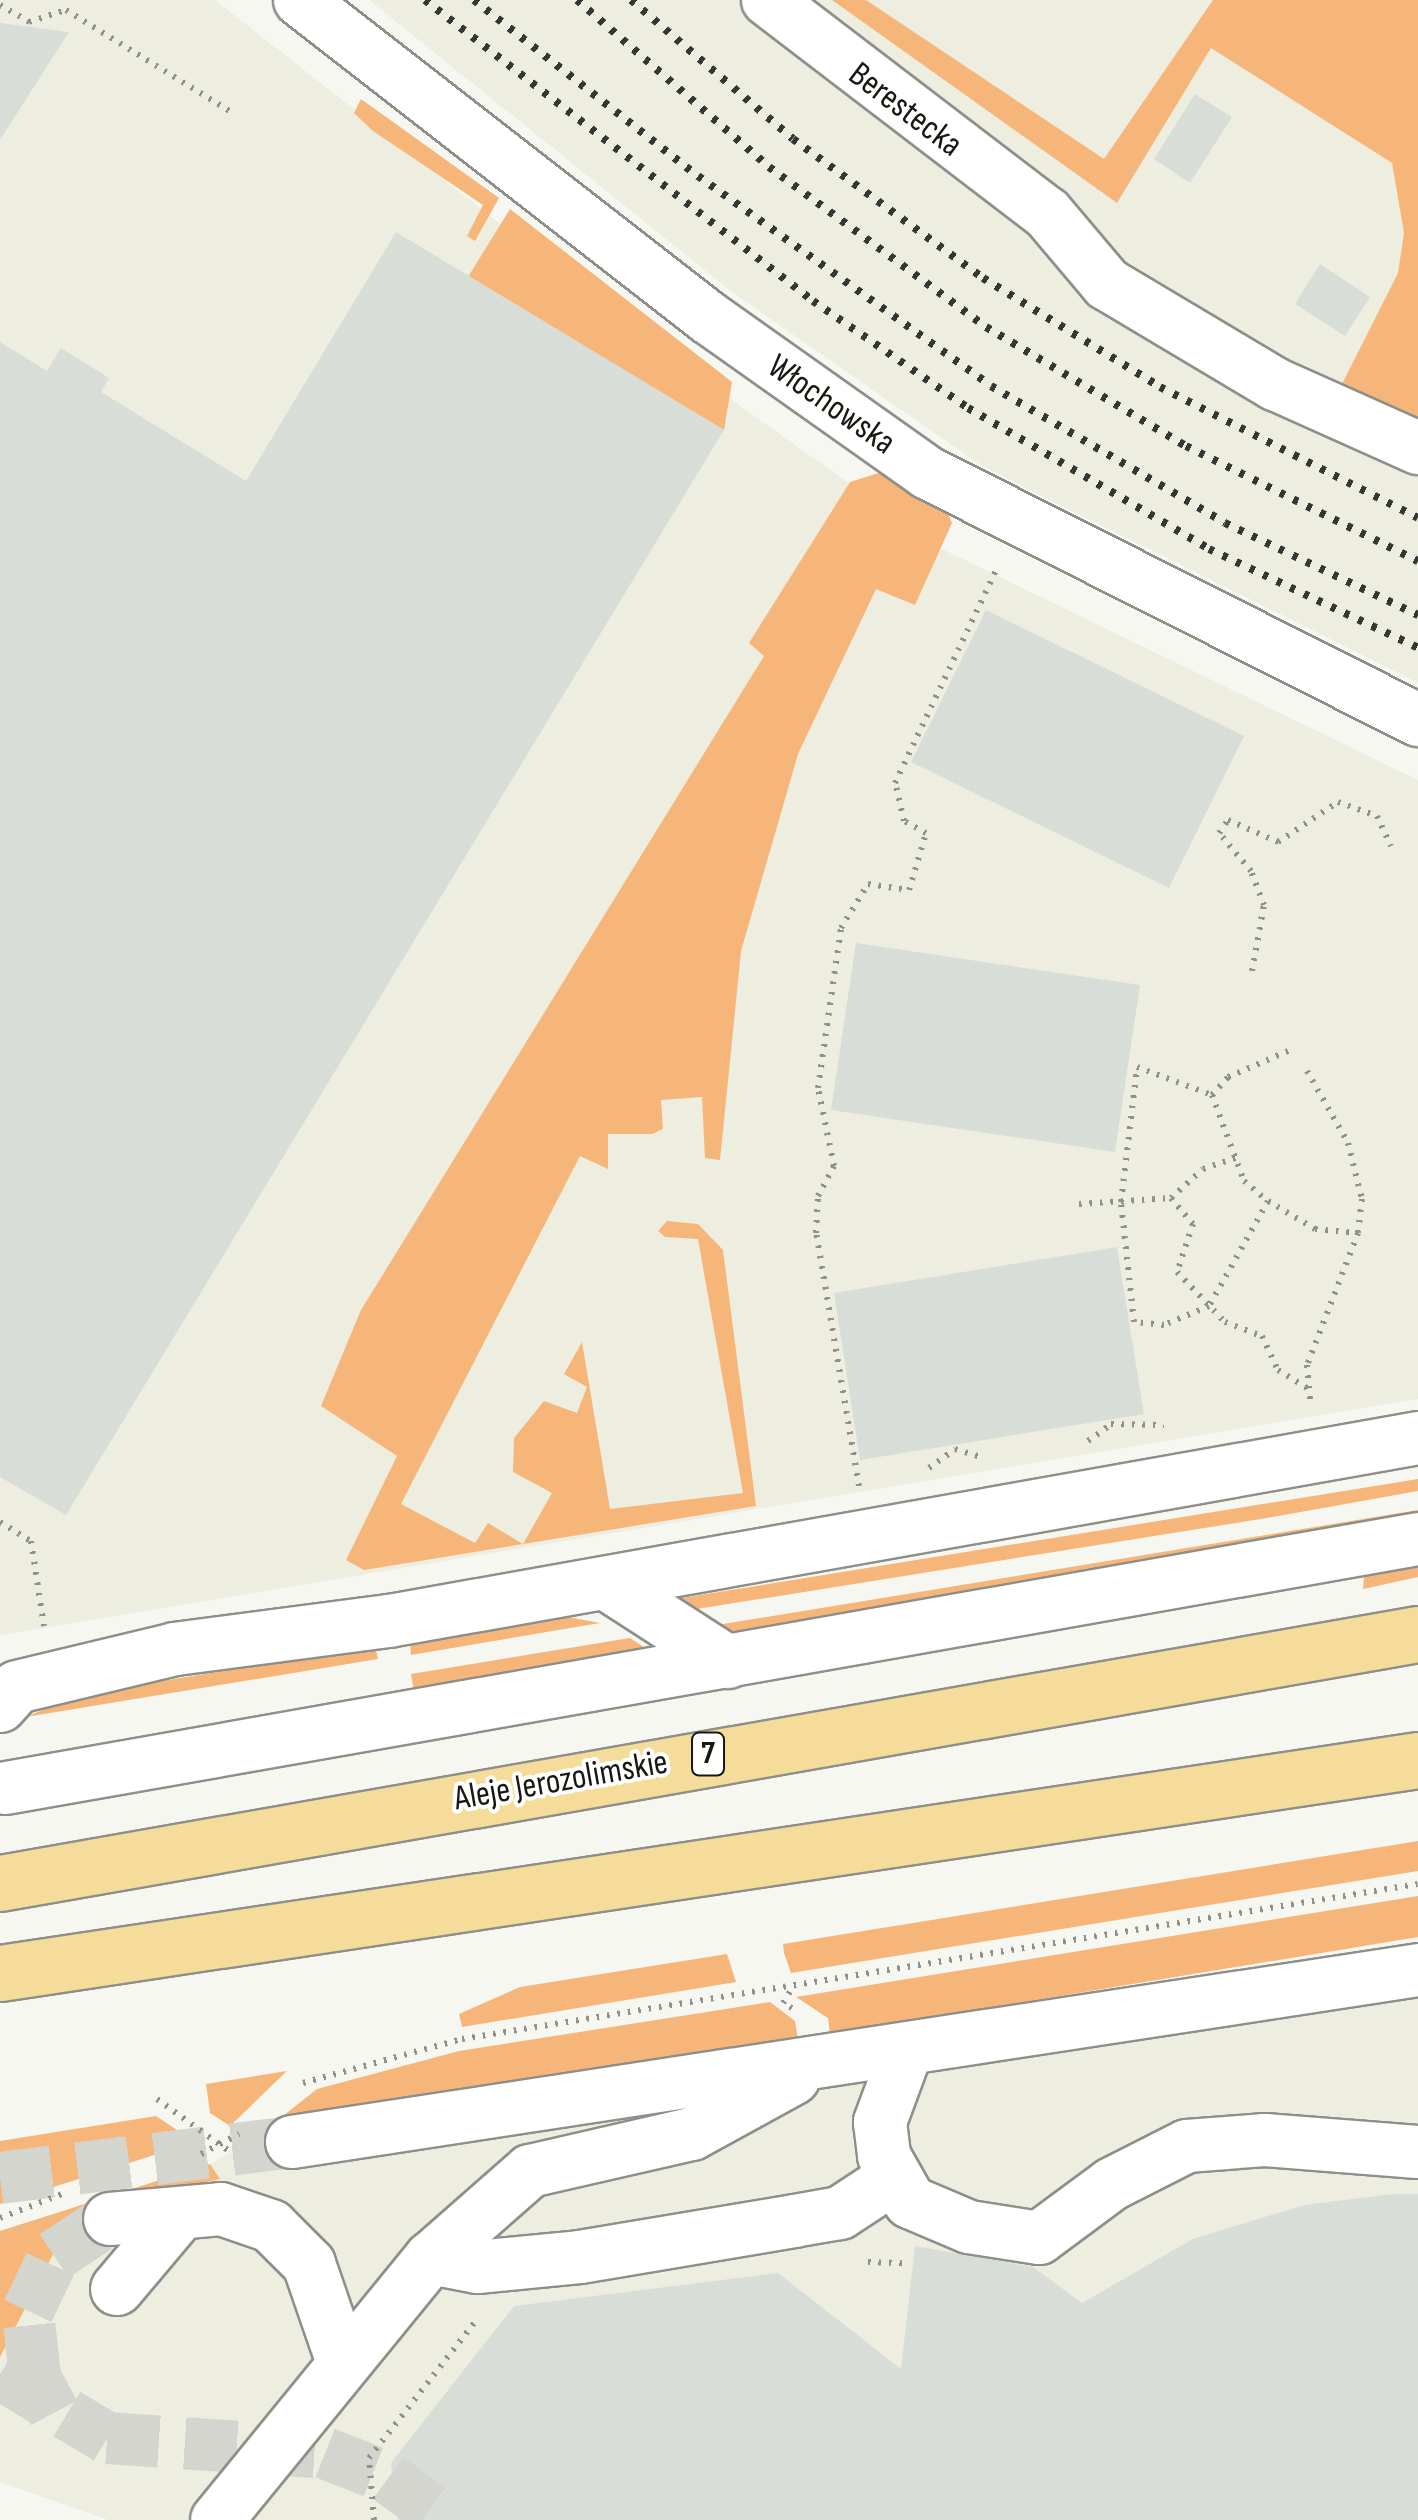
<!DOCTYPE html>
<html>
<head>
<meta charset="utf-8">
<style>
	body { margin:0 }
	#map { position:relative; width:1418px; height:2520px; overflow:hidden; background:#f7f7f1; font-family:"Sofia Sans Condensed",sans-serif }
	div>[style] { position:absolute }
	.built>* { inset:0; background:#edeee0 }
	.green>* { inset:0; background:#f6b67a }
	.building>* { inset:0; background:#d9ddd8 }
	.minor-tunnel>* { height:52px; margin-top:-26px; transform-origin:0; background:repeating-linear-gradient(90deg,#d5d5d0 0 52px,transparent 0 78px) }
	.path>* { height:6px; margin-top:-3px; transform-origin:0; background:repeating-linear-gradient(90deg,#90908c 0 2.5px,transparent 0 10.5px) }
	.roads { filter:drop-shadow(2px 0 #8f8f8a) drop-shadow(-2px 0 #8f8f8a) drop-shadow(0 2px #8f8f8a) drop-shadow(0 -2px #8f8f8a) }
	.minor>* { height:52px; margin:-26px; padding:0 26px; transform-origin:26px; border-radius:26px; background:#fff }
	.major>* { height:55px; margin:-27.5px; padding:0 27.5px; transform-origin:27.5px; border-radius:27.5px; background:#f5dc9b }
	.rail>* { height:8px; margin-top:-4px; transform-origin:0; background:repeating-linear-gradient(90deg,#363634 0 5px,transparent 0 15px) }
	span { translate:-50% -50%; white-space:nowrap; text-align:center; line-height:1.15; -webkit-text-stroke:8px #fffffe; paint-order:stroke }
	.shield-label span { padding:2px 8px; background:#fffffe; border:2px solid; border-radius:8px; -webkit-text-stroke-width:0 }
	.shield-label { font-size:32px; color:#171715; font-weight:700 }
	.street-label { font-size:35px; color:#171715 }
</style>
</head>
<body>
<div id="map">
	<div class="built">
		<div style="clip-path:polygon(0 0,215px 0,649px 341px,940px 548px,1418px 780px,1418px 1399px,0 1635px)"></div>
		<div style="clip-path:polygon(369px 0,1418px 0,1418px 683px,982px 466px,732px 292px)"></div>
		<div style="clip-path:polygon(1418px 1954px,1418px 2520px,108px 2520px,0 2482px,0 2357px,75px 2212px,219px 2178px,210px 2164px,251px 2141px,295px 2169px,290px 2114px)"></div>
	</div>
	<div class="green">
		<div style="clip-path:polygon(832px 0,866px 0,1104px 159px,1213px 0,1418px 0,1418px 441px,1338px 392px,1398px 273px,1404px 233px,1392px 163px,1211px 48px,1117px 203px)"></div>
		<div style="clip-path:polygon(361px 99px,499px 198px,475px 241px,467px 236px,483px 205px,373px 131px,354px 113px)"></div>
		<div style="clip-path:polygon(510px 209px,732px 382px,724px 430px,468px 277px)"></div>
		<div style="clip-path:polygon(882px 472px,946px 509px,952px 523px,915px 605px,876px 589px,798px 754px,741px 951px,720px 1160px,705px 1158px,702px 1097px,661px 1100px,663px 1129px,652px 1134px,608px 1134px,608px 1169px,580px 1156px,401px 1504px,475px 1543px,488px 1523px,523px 1544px,552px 1493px,513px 1472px,514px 1438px,544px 1401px,577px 1413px,587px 1387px,564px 1374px,582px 1342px,610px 1509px,743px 1493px,698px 1239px,665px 1237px,658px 1231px,667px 1221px,698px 1224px,723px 1250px,756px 1506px,364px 1570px,346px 1560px,397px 1456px,321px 1406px,361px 1310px,764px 656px,749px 643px,850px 482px)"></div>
		<div style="clip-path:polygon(1418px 1479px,1418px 1491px,1261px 1519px,672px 1613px,669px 1600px)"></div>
		<div style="clip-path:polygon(1418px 1510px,1418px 1524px,724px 1643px,693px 1629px)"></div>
		<div style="clip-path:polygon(1418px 1563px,1418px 1577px,1363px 1589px,1364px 1576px)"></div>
		<div style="clip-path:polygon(563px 1616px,600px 1623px,411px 1655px,410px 1641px)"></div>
		<div style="clip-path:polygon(630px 1638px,650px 1651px,414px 1692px,411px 1674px)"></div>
		<div style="clip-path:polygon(375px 1646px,378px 1659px,26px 1717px,77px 1695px)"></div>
		<div style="clip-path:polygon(1418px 1841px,1418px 1871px,791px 1973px,784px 1953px,783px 1944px)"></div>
		<div style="clip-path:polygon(1418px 1896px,1418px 1937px,830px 2034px,828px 2018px,796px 1997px)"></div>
		<div style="clip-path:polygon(727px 1954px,736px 1982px,462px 2027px,459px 2014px,520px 1987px)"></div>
		<div style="clip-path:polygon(770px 2002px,795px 2021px,799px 2045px,291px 2114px,295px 2170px,251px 2141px,317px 2089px,459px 2051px)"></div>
		<div style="clip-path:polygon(287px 2071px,230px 2126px,210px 2113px,206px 2084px)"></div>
		<div style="clip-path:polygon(156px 2116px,195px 2142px,0 2204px,0 2141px)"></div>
		<div style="clip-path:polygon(210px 2164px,220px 2179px,75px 2212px,0 2357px,0 2231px)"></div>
	</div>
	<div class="building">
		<div style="clip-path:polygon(0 23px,69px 32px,0 140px)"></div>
		<div style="clip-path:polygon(1195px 94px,1232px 117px,1190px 183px,1154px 159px)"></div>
		<div style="clip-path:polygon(396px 232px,724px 430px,66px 1515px,0 1477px,0 342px,47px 371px,61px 348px,109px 378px,101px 392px,246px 481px)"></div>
		<div style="clip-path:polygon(1320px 264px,1370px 297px,1345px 336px,1295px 304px)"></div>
		<div style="clip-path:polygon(986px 610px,1244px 736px,1169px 888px,911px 762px)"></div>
		<div style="clip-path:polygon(856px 943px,1140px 985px,1115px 1152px,831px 1110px)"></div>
		<div style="clip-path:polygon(1117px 1247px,1144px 1414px,860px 1460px,834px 1293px)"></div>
		<div style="clip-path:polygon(1393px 2194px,1418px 2194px,1418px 2520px,398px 2520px,391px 2463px,514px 2306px,778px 2273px,901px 2369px,915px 2246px,1033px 2267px,1082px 2303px,1193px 2239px,1304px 2205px)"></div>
	</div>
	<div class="minor-tunnel">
		<div style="left:0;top:2178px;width:294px;rotate:-7deg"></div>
		<div style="left:0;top:2374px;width:125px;rotate:30.9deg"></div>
		<div style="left:107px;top:2438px;width:219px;rotate:3.9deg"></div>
		<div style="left:325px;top:2453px;width:68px;rotate:21.6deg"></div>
		<div style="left:388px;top:2478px;width:72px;rotate:35.9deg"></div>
		<div style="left:54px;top:2413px;width:41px;rotate:-117.8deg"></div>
		<div style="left:35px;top:2377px;width:66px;rotate:-96.1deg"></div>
		<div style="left:28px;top:2311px;width:61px;rotate:-64.7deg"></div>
		<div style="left:54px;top:2256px;width:67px;rotate:-33.5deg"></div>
	</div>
	<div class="path">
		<div style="left:0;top:5px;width:34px;rotate:30deg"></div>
		<div style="left:29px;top:22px;width:39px;rotate:-18deg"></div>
		<div style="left:66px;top:10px;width:196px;rotate:31.7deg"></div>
		<div style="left:1252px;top:971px;width:67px;rotate:-79.7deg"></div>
		<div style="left:1264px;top:905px;width:36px;rotate:-111deg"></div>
		<div style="left:1251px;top:871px;width:50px;rotate:-130.1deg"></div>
		<div style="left:1219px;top:833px;width:16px;rotate:-55deg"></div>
		<div style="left:1228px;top:820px;width:55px;rotate:23.7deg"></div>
		<div style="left:1278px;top:842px;width:72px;rotate:-33.7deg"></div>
		<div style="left:1338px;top:802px;width:41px;rotate:19.7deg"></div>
		<div style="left:1377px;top:816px;width:33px;rotate:65deg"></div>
		<div style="left:1307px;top:1071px;width:83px;rotate:60.3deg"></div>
		<div style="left:1348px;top:1143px;width:58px;rotate:76deg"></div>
		<div style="left:1362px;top:1199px;width:34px;rotate:97deg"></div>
		<div style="left:1358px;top:1233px;width:142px;rotate:111.1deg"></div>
		<div style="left:1307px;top:1365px;width:37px;rotate:85deg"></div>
		<div style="left:1212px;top:1095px;width:24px;rotate:-48deg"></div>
		<div style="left:1228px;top:1077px;width:73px;rotate:-23.4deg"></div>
		<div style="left:1171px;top:1198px;width:34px;rotate:50deg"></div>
		<div style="left:1193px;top:1224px;width:51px;rotate:108.4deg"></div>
		<div style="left:1177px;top:1272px;width:69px;rotate:46.2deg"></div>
		<div style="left:1225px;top:1322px;width:40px;rotate:21deg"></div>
		<div style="left:1262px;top:1336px;width:38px;rotate:65deg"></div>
		<div style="left:1278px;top:1370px;width:36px;rotate:32deg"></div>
		<div style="left:1268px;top:1201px;width:120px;rotate:119.3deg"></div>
		<div style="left:1209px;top:1306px;width:49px;rotate:157.1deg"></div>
		<div style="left:1164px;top:1325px;width:30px;rotate:-174deg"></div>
		<div style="left:1134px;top:1322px;width:121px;rotate:-96.2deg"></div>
		<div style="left:1121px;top:1202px;width:136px;rotate:-83.2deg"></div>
		<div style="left:1137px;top:1067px;width:80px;rotate:20.5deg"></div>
		<div style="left:1212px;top:1095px;width:92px;rotate:69.6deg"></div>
		<div style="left:1244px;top:1181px;width:31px;rotate:40deg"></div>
		<div style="left:1268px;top:1201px;width:55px;rotate:30.8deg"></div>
		<div style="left:1315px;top:1229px;width:43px;rotate:5.3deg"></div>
		<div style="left:1079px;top:1204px;width:92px;rotate:-3.7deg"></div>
		<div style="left:1171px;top:1198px;width:43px;rotate:-42.2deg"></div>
		<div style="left:1203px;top:1169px;width:39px;rotate:-19deg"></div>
		<div style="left:1088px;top:1441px;width:29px;rotate:-36deg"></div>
		<div style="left:1111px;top:1424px;width:53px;rotate:1.1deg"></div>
		<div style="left:929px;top:1468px;width:32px;rotate:-36deg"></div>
		<div style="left:955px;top:1449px;width:30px;rotate:17deg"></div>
		<div style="left:859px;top:1486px;width:257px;rotate:-99.6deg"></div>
		<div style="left:816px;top:1233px;width:37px;rotate:-87deg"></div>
		<div style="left:818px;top:1196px;width:34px;rotate:-62deg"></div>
		<div style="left:834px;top:1166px;width:80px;rotate:-101.6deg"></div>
		<div style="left:818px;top:1088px;width:162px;rotate:-81.8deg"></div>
		<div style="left:841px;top:928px;width:52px;rotate:-58.5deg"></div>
		<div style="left:868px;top:884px;width:41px;rotate:8.3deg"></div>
		<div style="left:909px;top:890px;width:59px;rotate:-73.4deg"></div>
		<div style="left:926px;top:833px;width:25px;rotate:-151deg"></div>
		<div style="left:904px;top:821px;width:39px;rotate:-103deg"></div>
		<div style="left:895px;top:783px;width:238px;rotate:-64.6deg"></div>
		<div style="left:0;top:1522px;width:36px;rotate:32deg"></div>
		<div style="left:31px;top:1541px;width:86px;rotate:81.3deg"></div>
		<div style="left:792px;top:2008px;width:10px;rotate:-151deg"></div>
		<div style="left:783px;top:2003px;width:19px;rotate:-58deg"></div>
		<div style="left:303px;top:2083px;width:165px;rotate:-15.5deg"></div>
		<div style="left:462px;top:2039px;width:968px;rotate:-9.21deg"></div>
		<div style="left:157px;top:2099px;width:94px;rotate:35.9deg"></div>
		<div style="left:201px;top:2154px;width:43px;rotate:-27.8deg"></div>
		<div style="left:0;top:2218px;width:69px;rotate:-21.3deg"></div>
		<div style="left:868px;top:2262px;width:38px;rotate:2deg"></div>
		<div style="left:374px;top:2520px;width:62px;rotate:-94.6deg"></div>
		<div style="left:369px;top:2458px;width:171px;rotate:-52.1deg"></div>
	</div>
	<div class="roads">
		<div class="minor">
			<div style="left:300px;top:0;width:518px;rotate:37.87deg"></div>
			<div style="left:709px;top:318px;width:268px;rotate:35.3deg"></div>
			<div style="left:928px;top:473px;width:549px;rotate:26.75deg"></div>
			<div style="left:768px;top:0;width:351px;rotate:37.4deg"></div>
			<div style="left:1047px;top:213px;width:93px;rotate:49.8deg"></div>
			<div style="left:1107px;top:284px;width:196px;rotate:30.8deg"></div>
			<div style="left:1275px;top:384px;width:157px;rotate:24.1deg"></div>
			<div style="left:607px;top:1584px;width:144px;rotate:32.8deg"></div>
			<div style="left:0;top:1706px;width:25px;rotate:-48deg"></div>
			<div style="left:17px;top:1687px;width:163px;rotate:-13.5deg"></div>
			<div style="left:175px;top:1649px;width:216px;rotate:-7.5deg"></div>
			<div style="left:389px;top:1621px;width:1045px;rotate:-10.08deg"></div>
			<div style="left:6px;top:1788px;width:1434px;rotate:-10deg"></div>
			<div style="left:907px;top:2049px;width:78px;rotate:110.3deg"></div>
			<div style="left:880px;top:2122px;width:34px;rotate:83deg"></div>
			<div style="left:884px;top:2156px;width:53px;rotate:60.5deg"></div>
			<div style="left:910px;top:2202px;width:64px;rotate:23deg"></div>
			<div style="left:969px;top:2227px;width:71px;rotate:8.9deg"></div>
			<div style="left:1039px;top:2238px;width:91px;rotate:-36.5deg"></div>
			<div style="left:1112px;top:2184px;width:84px;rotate:-26.9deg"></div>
			<div style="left:1187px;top:2146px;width:78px;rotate:-4.4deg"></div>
			<div style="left:1265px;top:2140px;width:153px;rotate:4.5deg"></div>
			<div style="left:292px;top:2142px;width:1139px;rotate:-8.68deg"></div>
			<div style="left:110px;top:2219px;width:111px;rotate:-5.1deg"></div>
			<div style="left:221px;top:2209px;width:53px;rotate:18.8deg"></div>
			<div style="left:271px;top:2226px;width:54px;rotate:45deg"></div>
			<div style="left:309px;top:2264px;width:105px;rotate:71deg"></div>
			<div style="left:431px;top:2258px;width:47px;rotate:11.1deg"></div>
			<div style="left:477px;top:2267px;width:103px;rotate:-5.5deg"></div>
			<div style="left:580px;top:2257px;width:217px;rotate:-9.5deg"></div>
			<div style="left:794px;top:2221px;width:47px;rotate:-9.9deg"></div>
			<div style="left:840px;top:2213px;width:66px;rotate:-33.2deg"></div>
			<div style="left:117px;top:2289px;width:99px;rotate:-49.9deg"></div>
			<div style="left:217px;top:2520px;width:338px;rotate:-50.8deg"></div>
			<div style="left:431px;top:2258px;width:132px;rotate:-41.3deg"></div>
			<div style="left:530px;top:2171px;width:166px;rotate:-12.9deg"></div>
			<div style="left:692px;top:2134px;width:116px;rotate:-28.8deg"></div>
		</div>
		<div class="major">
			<div style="left:0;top:1883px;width:1440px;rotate:-9.96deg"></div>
			<div style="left:0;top:1973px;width:1434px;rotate:-8.54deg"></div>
		</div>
	</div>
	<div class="rail">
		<div style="left:425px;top:0;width:491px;rotate:37.8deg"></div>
		<div style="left:813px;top:301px;width:188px;rotate:34.6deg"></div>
		<div style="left:968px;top:408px;width:279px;rotate:30.3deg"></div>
		<div style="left:1209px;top:549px;width:231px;rotate:25.3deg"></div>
		<div style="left:474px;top:0;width:285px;rotate:38.2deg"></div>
		<div style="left:698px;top:176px;width:360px;rotate:35.6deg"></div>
		<div style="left:991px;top:386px;width:271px;rotate:30.3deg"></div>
		<div style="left:1225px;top:523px;width:214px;rotate:25.5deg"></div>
		<div style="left:577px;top:0;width:254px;rotate:41deg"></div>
		<div style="left:769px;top:167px;width:270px;rotate:36.4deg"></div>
		<div style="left:986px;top:327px;width:233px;rotate:30.8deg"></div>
		<div style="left:1186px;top:446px;width:259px;rotate:26.4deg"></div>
		<div style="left:631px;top:0;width:213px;rotate:40.6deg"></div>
		<div style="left:793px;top:139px;width:235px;rotate:36.2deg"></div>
		<div style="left:983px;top:278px;width:208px;rotate:31.6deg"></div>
		<div style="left:1160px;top:387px;width:289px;rotate:26.9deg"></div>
	</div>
	<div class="shield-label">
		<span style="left:708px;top:1754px">7</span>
	</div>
	<div class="street-label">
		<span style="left:905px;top:110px;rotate:37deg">Berestecka</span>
		<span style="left:831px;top:405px;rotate:35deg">Włochowska</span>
		<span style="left:561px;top:1781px;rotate:-10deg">Aleje Jerozolimskie</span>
	</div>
</div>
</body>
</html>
